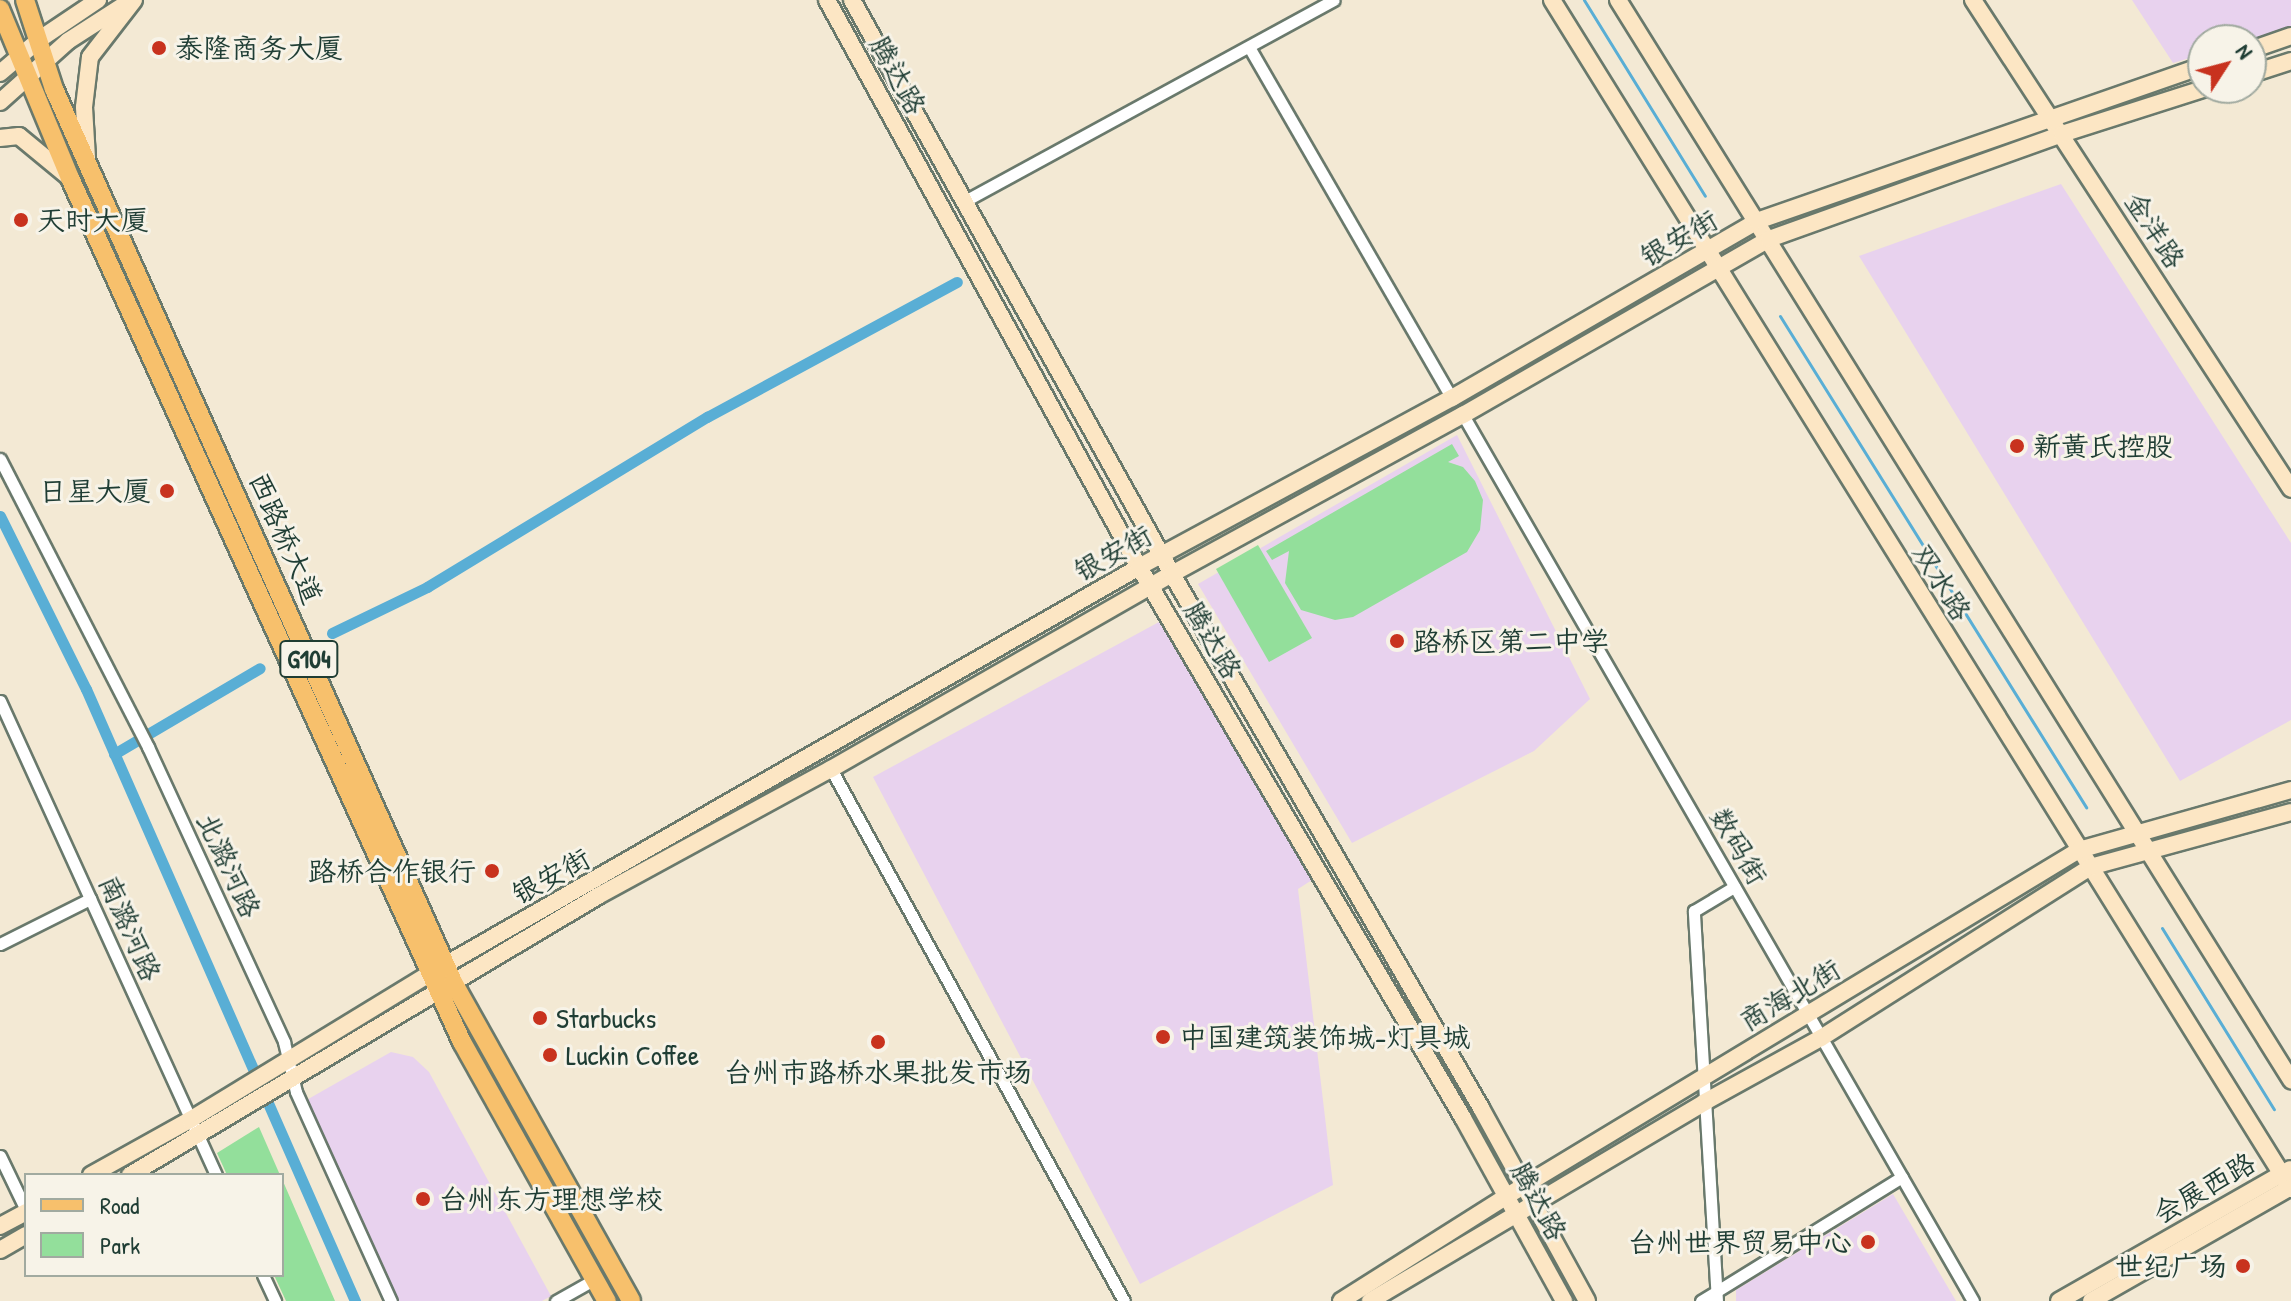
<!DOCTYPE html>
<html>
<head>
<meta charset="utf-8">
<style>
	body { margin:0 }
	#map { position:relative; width:2291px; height:1301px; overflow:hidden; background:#f3e9d4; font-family:"Patrick Hand","LXGW WenKai TC",sans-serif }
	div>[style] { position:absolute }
	.built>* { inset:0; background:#e8d2ee }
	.green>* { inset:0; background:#93df9b }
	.stream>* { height:3px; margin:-1.5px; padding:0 1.5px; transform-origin:1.5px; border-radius:1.5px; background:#59aed5 }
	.canal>* { height:11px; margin:-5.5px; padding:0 5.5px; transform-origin:5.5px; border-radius:5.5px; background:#59aed5 }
	.roads { filter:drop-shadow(2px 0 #69796c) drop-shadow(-2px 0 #69796c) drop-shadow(0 2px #69796c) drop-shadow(0 -2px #69796c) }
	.street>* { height:11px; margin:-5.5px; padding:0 5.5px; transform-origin:5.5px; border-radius:5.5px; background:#fff }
	.secondary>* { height:16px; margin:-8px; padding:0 8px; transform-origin:8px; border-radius:8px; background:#fce6c4 }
	.primary>* { height:18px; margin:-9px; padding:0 9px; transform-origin:9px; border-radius:9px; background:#f7c06c }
	.dots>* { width:22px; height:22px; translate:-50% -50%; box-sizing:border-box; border:4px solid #f7f3e8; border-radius:50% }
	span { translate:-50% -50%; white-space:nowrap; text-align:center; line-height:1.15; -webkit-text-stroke:6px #f7f3e8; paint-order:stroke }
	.shield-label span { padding:2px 6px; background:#f7f3e8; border:2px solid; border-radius:6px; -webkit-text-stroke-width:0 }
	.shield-label { font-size:26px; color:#1f3d34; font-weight:700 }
	.poi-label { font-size:28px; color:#1f3d34 }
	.left { translate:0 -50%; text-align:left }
	.right { translate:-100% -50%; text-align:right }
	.street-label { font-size:28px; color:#1f3d34 }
	.legend { position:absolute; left:24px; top:1173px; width:260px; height:104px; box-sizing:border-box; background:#f7f3e8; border:2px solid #a1aaa0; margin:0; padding:10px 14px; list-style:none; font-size:24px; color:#1f3d34 }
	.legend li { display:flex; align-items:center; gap:16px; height:40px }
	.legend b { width:40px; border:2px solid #a1aaa0 }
	.north { position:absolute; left:2187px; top:24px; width:80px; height:80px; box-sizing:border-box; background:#f7f3e8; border:2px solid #a1aaa0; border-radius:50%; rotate:54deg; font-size:22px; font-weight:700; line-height:32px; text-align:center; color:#1f3d34 }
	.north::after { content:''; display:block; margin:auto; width:28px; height:36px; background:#c8321e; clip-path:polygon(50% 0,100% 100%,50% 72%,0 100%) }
</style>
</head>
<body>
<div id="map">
	<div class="built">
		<div style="clip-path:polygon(2132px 0,2291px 0,2291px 28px,2250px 40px,2203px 40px,2203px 54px,2173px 63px)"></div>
		<div style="clip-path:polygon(2061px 184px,2291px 543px,2291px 720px,2180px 781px,1859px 256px)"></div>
		<div style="clip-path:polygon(1457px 435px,1590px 699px,1534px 751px,1352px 843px,1198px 584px)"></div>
		<div style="clip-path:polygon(1159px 622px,1312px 880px,1298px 889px,1333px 1185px,1140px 1284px,873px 777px)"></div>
		<div style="clip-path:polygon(391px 1052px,413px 1057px,429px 1072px,551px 1296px,542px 1301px,393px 1301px,303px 1102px)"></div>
		<div style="clip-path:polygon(1893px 1194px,1956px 1301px,1736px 1301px,1736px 1290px)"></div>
	</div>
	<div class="green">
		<div style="clip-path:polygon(1452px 444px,1459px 456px,1448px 462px,1463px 467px,1475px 481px,1483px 500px,1480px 530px,1467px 552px,1353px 617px,1335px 620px,1301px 610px,1285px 583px,1289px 551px,1272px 560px,1266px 551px)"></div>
		<div style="clip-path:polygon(1258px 545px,1312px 638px,1269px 662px,1216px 569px)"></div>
		<div style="clip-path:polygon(259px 1127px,280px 1175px,227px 1175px,217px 1153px)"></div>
		<div style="clip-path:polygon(282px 1179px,335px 1301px,286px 1301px,274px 1275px,282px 1275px)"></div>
	</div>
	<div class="stream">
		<div style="left:1584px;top:0;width:230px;rotate:58.3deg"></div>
		<div style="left:1780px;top:316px;width:579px;rotate:58.07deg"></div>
		<div style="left:2162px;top:928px;width:213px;rotate:58.3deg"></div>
	</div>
	<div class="canal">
		<div style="left:0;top:516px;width:193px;rotate:63.6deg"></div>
		<div style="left:86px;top:689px;width:669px;rotate:66.27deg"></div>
		<div style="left:332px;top:633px;width:106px;rotate:-25.8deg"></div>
		<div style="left:427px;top:587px;width:328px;rotate:-31.3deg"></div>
		<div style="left:707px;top:417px;width:284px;rotate:-28.4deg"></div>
		<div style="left:114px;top:754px;width:169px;rotate:-30.5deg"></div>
	</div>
	<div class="roads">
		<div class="street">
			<div style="left:1249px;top:47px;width:405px;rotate:60deg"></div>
			<div style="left:963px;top:202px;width:422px;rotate:-28.6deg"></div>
			<div style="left:1463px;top:415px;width:1022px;rotate:60.07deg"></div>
			<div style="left:0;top:459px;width:324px;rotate:62.8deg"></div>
			<div style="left:148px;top:747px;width:325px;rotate:65.2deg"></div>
			<div style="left:284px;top:1042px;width:51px;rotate:76.5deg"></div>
			<div style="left:296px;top:1092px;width:230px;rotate:65.6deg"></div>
			<div style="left:0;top:701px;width:521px;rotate:65.5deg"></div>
			<div style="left:831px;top:769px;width:607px;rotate:61.16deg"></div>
			<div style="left:0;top:944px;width:101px;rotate:-26.6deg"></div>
			<div style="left:0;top:1156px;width:60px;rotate:64.3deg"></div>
			<div style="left:263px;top:1275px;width:29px;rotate:65deg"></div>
			<div style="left:556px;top:1301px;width:45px;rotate:-29.4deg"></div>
			<div style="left:1701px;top:1301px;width:236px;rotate:-31.7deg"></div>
			<div style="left:1717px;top:1301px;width:391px;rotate:-93.4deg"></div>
			<div style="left:1694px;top:911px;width:47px;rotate:-31deg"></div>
		</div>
		<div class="secondary">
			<div style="left:827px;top:0;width:647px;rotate:61.18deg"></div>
			<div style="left:1139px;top:567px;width:639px;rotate:59.54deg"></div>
			<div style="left:1463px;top:1118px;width:209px;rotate:61.1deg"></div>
			<div style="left:852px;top:0;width:657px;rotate:60.86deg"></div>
			<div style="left:1172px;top:574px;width:617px;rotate:59.94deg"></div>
			<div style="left:1481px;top:1108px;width:220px;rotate:61.2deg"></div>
			<div style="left:1552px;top:0;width:1400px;rotate:58.14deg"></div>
			<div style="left:1618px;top:0;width:1273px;rotate:58.07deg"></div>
			<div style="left:1973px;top:0;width:583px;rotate:56.96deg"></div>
			<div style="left:2251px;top:50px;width:42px;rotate:-19.3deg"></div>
			<div style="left:0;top:73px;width:52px;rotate:-40.4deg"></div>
			<div style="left:40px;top:39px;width:70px;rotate:-33.9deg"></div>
			<div style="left:2251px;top:74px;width:42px;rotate:-18deg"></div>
			<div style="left:0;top:102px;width:91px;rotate:-41.9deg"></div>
			<div style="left:68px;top:41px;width:67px;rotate:-32.7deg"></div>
			<div style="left:0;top:138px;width:19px;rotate:-6deg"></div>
			<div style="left:19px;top:136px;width:66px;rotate:39.5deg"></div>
			<div style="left:87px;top:158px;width:51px;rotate:-93.4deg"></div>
			<div style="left:84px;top:107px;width:50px;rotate:-83.2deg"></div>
			<div style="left:90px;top:57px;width:72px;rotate:-52.3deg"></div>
			<div style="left:91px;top:1175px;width:113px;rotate:-29.1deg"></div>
			<div style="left:190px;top:1120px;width:282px;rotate:-31.4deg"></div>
			<div style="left:431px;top:973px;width:816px;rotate:-29.83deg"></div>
			<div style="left:1139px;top:567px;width:356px;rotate:-28.4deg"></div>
			<div style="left:1452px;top:398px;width:353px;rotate:-30.1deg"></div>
			<div style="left:1757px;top:221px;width:472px;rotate:-19.2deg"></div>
			<div style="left:130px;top:1175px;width:545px;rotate:-30.8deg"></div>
			<div style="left:598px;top:896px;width:265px;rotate:-28.6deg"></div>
			<div style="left:831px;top:769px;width:393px;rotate:-29.8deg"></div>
			<div style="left:1172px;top:574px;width:332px;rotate:-28.7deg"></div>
			<div style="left:1463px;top:415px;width:353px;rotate:-29.9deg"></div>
			<div style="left:1769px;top:239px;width:311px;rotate:-19.7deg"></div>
			<div style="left:2062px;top:134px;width:151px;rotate:-17.7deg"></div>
			<div style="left:0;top:1226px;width:30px;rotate:-28deg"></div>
			<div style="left:0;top:1250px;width:30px;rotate:-30deg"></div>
			<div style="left:1341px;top:1301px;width:196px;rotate:-32.3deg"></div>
			<div style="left:1507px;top:1196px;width:669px;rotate:-31.17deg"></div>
			<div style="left:2079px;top:850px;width:220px;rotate:-15.8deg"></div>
			<div style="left:1370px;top:1301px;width:390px;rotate:-30.7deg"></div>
			<div style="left:1705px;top:1102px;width:132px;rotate:-28.9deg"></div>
			<div style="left:1821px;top:1038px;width:319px;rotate:-32.4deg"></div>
			<div style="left:2090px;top:867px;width:208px;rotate:-15.3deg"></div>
			<div style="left:2059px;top:1301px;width:266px;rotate:-29.7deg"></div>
			<div style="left:2091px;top:1301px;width:230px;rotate:-29.7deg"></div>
		</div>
		<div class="primary">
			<div style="left:25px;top:0;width:94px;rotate:72deg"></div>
			<div style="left:54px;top:89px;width:978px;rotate:65.92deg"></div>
			<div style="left:453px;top:982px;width:365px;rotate:60.8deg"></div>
			<div style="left:0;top:9px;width:183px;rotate:67.5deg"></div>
			<div style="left:70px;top:178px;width:949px;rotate:65.6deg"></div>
			<div style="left:462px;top:1042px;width:297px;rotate:60.8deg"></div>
		</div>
	</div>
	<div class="dots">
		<div style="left:159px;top:48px;background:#c8321e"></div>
		<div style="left:21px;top:220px;background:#c8321e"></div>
		<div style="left:2017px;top:446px;background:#c8321e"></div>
		<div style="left:167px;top:491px;background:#c8321e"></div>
		<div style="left:1397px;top:641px;background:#c8321e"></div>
		<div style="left:492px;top:871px;background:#c8321e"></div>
		<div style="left:540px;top:1018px;background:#c8321e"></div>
		<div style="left:1163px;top:1037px;background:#c8321e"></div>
		<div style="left:878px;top:1042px;background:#c8321e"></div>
		<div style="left:550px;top:1055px;background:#c8321e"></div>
		<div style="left:423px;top:1199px;background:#c8321e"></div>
		<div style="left:1868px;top:1242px;background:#c8321e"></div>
		<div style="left:2243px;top:1266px;background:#c8321e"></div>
	</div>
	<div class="shield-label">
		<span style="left:309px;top:659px">G104</span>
	</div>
	<div class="poi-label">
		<span class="left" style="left:175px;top:48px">泰隆商务大厦</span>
		<span class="left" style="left:37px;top:220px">天时大厦</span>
		<span class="left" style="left:2033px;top:446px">新黄氏控股</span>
		<span class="right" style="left:151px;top:491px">日星大厦</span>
		<span class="left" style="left:1413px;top:641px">路桥区第二中学</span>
		<span class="right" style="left:476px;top:871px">路桥合作银行</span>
		<span class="left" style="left:556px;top:1018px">Starbucks</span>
		<span class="left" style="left:1179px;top:1037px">中国建筑装饰城-灯具城</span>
		<span class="left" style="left:566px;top:1055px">Luckin Coffee</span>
		<span style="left:878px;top:1072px">台州市路桥水果批发市场</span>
		<span class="left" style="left:439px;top:1199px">台州东方理想学校</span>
		<span class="right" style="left:1852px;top:1242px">台州世界贸易中心</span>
		<span class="right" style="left:2227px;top:1266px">世纪广场</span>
	</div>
	<div class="street-label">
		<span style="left:898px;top:75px;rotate:61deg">腾达路</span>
		<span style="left:2155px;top:230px;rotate:57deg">金洋路</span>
		<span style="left:1679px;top:238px;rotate:-30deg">银安街</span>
		<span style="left:286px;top:538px;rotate:66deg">西路桥大道</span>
		<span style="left:1113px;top:553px;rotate:-29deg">银安街</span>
		<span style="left:1942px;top:582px;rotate:58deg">双水路</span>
		<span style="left:1213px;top:640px;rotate:59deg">腾达路</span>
		<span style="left:1739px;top:846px;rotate:60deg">数码街</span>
		<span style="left:229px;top:865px;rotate:65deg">北潞河路</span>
		<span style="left:551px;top:876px;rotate:-29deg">银安街</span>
		<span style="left:130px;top:928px;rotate:66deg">南潞河路</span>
		<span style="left:1790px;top:995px;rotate:-31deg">商海北街</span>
		<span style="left:2204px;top:1188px;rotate:-30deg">会展西路</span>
		<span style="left:1539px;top:1201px;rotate:61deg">腾达路</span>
	</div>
	<ul class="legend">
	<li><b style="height:10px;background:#f7c06c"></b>Road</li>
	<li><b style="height:22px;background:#93df9b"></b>Park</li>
	</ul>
	<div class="north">N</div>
</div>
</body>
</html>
